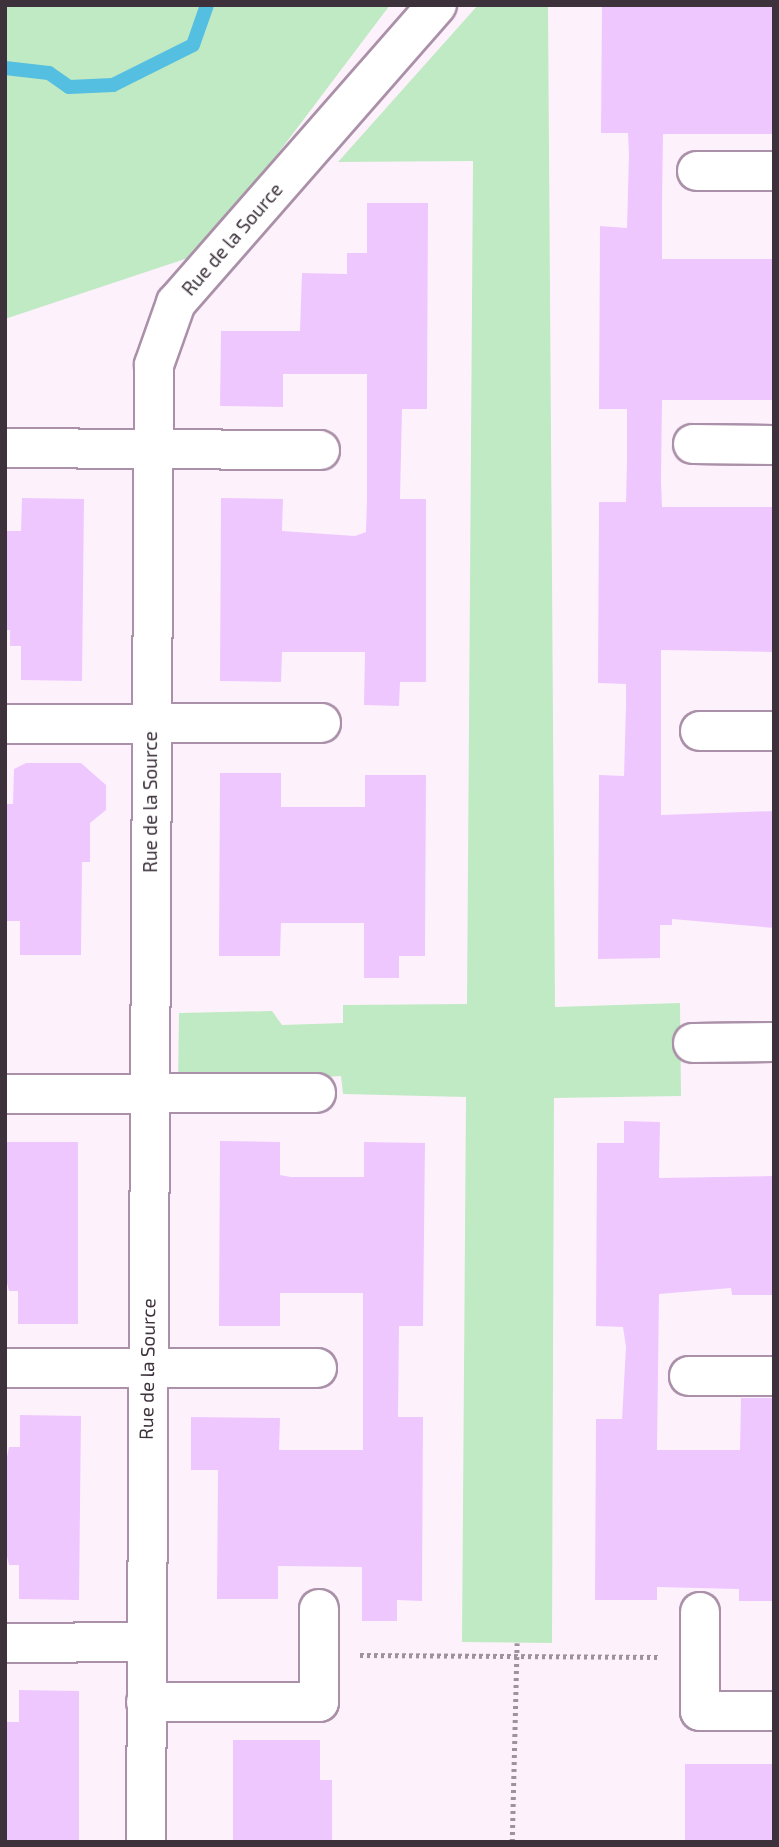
<!DOCTYPE html>
<html>
<head>
<meta charset="utf-8">
<style>
	body { margin:0 }
	#map { position:relative; width:779px; height:1847px; overflow:hidden; background:#fdf2fc; font-family:"Exo 2",sans-serif }
	div>[style] { position:absolute }
	.green>* { inset:0; background:#c0eac3 }
	.stream>* { height:14px; margin:-7px; padding:0 7px; transform-origin:7px; border-radius:7px; background:#55bfe2 }
	.building>* { inset:0; background:#efc7ff }
	.path>* { height:4.5px; margin-top:-2.25px; transform-origin:0; background:repeating-linear-gradient(90deg,#9e939d 0 3.5px,transparent 0 7px) }
	.roads { filter:drop-shadow(2px 0 #aa90a8) drop-shadow(-2px 0 #aa90a8) drop-shadow(0 2px #aa90a8) drop-shadow(0 -2px #aa90a8) }
	.street>* { height:38px; margin:-19px; padding:0 19px; transform-origin:19px; border-radius:19px; background:#fff }
	span { translate:-50% -50%; white-space:nowrap; text-align:center; line-height:1.15; -webkit-text-stroke:7px #fff; paint-order:stroke }
	.street-label { font-size:19px; color:#3d323c }
	.frame { position:absolute; inset:0; border:7px solid #3d323c; pointer-events:none }
</style>
</head>
<body>
<div id="map">
	<div class="green">
		<div style="clip-path:polygon(5px 5px,390px 5px,203px 253px,5px 319px)"></div>
		<div style="clip-path:polygon(478px 5px,548px 5px,555px 1007px,680px 1003px,681px 1096px,554px 1098px,552px 1643px,462px 1642px,466px 1097px,343px 1094px,341px 1076px,178px 1086px,179px 1013px,272px 1011px,282px 1025px,343px 1023px,343px 1005px,467px 1004px,473px 161px,338px 162px)"></div>
	</div>
	<div class="stream">
		<div style="left:5px;top:68px;width:44px;rotate:6.5deg"></div>
		<div style="left:49px;top:73px;width:24px;rotate:35deg"></div>
		<div style="left:69px;top:87px;width:44px;rotate:-2.6deg"></div>
		<div style="left:113px;top:85px;width:89px;rotate:-26.6deg"></div>
		<div style="left:193px;top:45px;width:42px;rotate:-70.7deg"></div>
	</div>
	<div class="building">
		<div style="clip-path:polygon(602px 5px,774px 5px,774px 134px,663px 134px,662px 206px,662px 259px,774px 259px,774px 400px,662px 400px,661px 481px,662px 507px,774px 507px,774px 652px,661px 650px,661px 815px,774px 811px,774px 928px,672px 919px,672px 925px,660px 925px,660px 958px,598px 959px,599px 775px,624px 776px,626px 705px,626px 684px,598px 683px,599px 502px,626px 502px,627px 458px,627px 409px,599px 409px,600px 226px,627px 228px,629px 154px,628px 133px,601px 133px)"></div>
		<div style="clip-path:polygon(367px 203px,428px 203px,427px 409px,402px 409px,400px 499px,426px 499px,426px 682px,400px 682px,399px 706px,364px 705px,365px 652px,282px 652px,281px 682px,220px 681px,221px 498px,283px 499px,282px 531px,355px 536px,366px 532px,367px 498px,367px 374px,283px 374px,283px 407px,220px 406px,221px 331px,300px 331px,302px 273px,347px 274px,347px 253px,367px 253px)"></div>
		<div style="clip-path:polygon(22px 498px,84px 499px,82px 681px,21px 680px,21px 646px,10px 646px,10px 630px,5px 630px,5px 531px,21px 531px)"></div>
		<div style="clip-path:polygon(26px 763px,81px 763px,106px 785px,106px 810px,90px 823px,90px 862px,82px 862px,81px 955px,20px 955px,20px 921px,5px 921px,5px 804px,13px 804px,14px 769px)"></div>
		<div style="clip-path:polygon(220px 773px,281px 773px,281px 807px,365px 807px,365px 775px,426px 775px,425px 956px,399px 956px,399px 978px,364px 978px,364px 923px,281px 923px,280px 956px,219px 956px)"></div>
		<div style="clip-path:polygon(624px 1121px,660px 1122px,659px 1178px,774px 1176px,774px 1295px,732px 1295px,731px 1288px,659px 1294px,657px 1450px,740px 1450px,741px 1398px,774px 1398px,774px 1601px,739px 1601px,739px 1589px,657px 1587px,657px 1600px,595px 1600px,596px 1419px,622px 1419px,626px 1347px,623px 1327px,596px 1326px,597px 1143px,624px 1143px)"></div>
		<div style="clip-path:polygon(220px 1141px,280px 1142px,280px 1175px,291px 1177px,364px 1177px,364px 1142px,425px 1143px,423px 1326px,399px 1326px,398px 1417px,423px 1417px,422px 1601px,397px 1600px,397px 1621px,362px 1621px,362px 1567px,278px 1566px,278px 1599px,217px 1599px,218px 1470px,191px 1470px,191px 1417px,280px 1418px,279px 1450px,363px 1450px,363px 1293px,280px 1293px,280px 1326px,219px 1326px)"></div>
		<div style="clip-path:polygon(5px 1142px,78px 1142px,78px 1324px,18px 1324px,18px 1291px,9px 1291px,5px 1275px)"></div>
		<div style="clip-path:polygon(20px 1415px,81px 1416px,79px 1600px,19px 1599px,19px 1565px,9px 1565px,5px 1548px,5px 1466px,9px 1447px,20px 1447px)"></div>
		<div style="clip-path:polygon(19px 1690px,79px 1691px,79px 1842px,5px 1840px,5px 1722px,19px 1722px)"></div>
		<div style="clip-path:polygon(233px 1740px,320px 1740px,320px 1780px,332px 1780px,332px 1842px,233px 1842px)"></div>
		<div style="clip-path:polygon(685px 1764px,774px 1764px,774px 1842px,685px 1842px)"></div>
	</div>
	<div class="path">
		<div style="left:360px;top:1655px;width:299px;rotate:0.4deg"></div>
		<div style="left:512px;top:1842px;width:199px;rotate:-88.6deg"></div>
	</div>
	<div class="roads">
		<div class="street">
			<div style="left:697px;top:171px;width:77px"></div>
			<div style="left:693px;top:444px;width:81px;rotate:0.7deg"></div>
			<div style="left:5px;top:448px;width:315px;rotate:0.4deg"></div>
			<div style="left:5px;top:724px;width:316px;rotate:-0.2deg"></div>
			<div style="left:700px;top:731px;width:74px"></div>
			<div style="left:693px;top:1043px;width:81px;rotate:-0.7deg"></div>
			<div style="left:5px;top:1094px;width:311px;rotate:-0.2deg"></div>
			<div style="left:5px;top:1368px;width:312px"></div>
			<div style="left:689px;top:1376px;width:85px"></div>
			<div style="left:700px;top:1612px;width:99px;rotate:90deg"></div>
			<div style="left:700px;top:1711px;width:74px"></div>
			<div style="left:5px;top:1643px;width:140px;rotate:-0.4deg"></div>
			<div style="left:146px;top:1702px;width:173px"></div>
			<div style="left:319px;top:1702px;width:93px;rotate:-90deg"></div>
			<div style="left:146px;top:1842px;width:1477px;rotate:-89.69deg"></div>
			<div style="left:154px;top:365px;width:66px;rotate:-70.5deg"></div>
			<div style="left:176px;top:303px;width:396px;rotate:-48.8deg"></div>
		</div>
	</div>
	<div class="street-label">
		<span style="left:232px;top:239px;rotate:-49deg">Rue de la Source</span>
		<span style="left:150px;top:802px;rotate:-90deg">Rue de la Source</span>
		<span style="left:147px;top:1369px;rotate:-89deg">Rue de la Source</span>
	</div>
	<div class="frame"></div>
</div>
</body>
</html>
